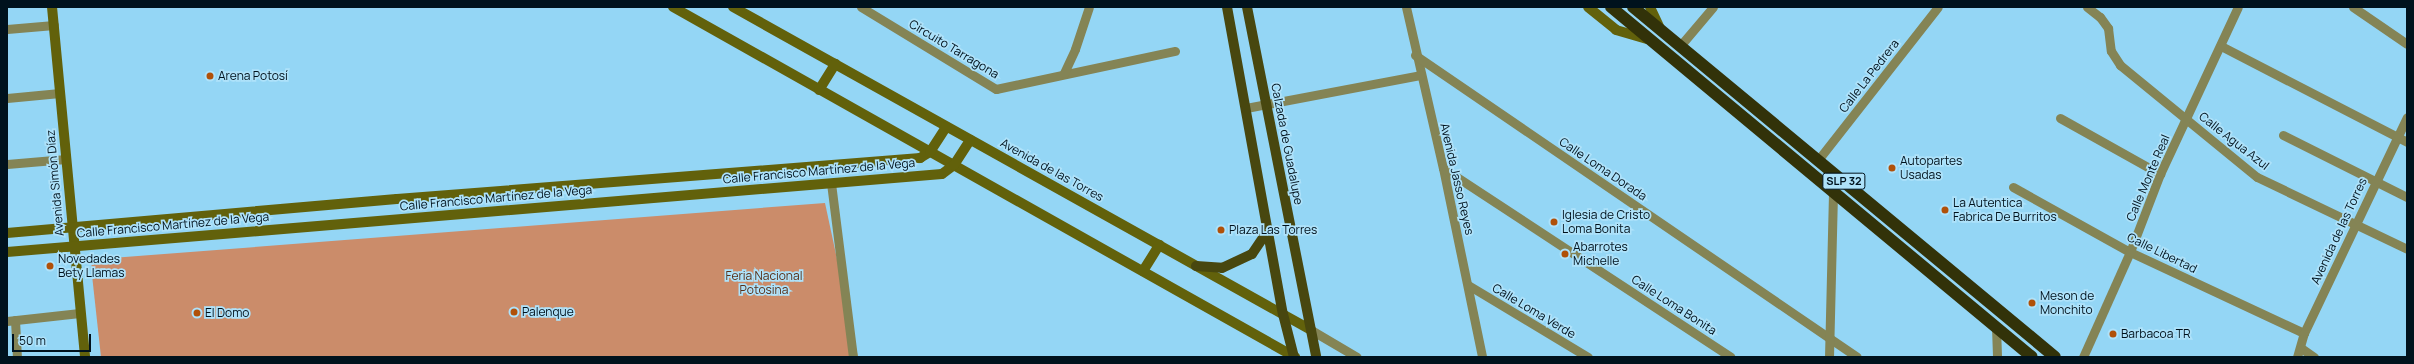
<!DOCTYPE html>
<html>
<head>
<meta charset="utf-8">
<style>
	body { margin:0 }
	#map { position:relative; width:2414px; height:364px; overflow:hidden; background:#94d6f5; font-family:Manrope,sans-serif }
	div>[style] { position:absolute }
	.green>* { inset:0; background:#cb8c6a }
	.street>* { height:9px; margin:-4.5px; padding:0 4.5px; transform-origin:4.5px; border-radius:4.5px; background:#848455 }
	.secondary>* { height:10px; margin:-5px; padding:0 5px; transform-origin:5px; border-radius:5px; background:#62610b }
	.primary>* { height:10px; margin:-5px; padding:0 5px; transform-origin:5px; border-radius:5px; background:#48470f }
	.highway>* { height:12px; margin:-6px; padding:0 6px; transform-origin:6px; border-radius:6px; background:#323209 }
	.dots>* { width:11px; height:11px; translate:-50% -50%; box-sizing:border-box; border:2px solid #aee2fa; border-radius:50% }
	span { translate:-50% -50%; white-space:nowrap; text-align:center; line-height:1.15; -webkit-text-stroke:3.5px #aee2fa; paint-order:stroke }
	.shield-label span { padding:1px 3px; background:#aee2fa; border:1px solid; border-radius:3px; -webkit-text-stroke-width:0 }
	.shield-label { font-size:11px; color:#00121d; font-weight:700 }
	.street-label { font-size:12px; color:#00121d }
	.poi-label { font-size:12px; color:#00121d }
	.left { translate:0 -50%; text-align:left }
	.park-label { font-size:12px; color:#593018 }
	.frame { position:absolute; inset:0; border:8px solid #00121d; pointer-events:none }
	.scale { position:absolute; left:12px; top:334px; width:79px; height:18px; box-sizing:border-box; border:2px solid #00121d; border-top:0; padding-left:5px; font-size:12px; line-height:14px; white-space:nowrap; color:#00121d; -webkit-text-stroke:3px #aee2fa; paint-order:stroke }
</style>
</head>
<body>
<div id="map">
	<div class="green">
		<div style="clip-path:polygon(825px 203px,858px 357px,101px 357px,91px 266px,99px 259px)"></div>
	</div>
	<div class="street">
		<div style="left:861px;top:7px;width:158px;rotate:31.3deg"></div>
		<div style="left:996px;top:89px;width:183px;rotate:-12deg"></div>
		<div style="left:1406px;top:7px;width:165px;rotate:77.1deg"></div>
		<div style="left:1443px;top:168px;width:193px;rotate:78.3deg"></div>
		<div style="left:2087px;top:7px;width:16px;rotate:38deg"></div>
		<div style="left:2100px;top:17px;width:14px;rotate:54deg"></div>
		<div style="left:2108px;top:28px;width:23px;rotate:83deg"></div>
		<div style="left:2111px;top:51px;width:17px;rotate:57deg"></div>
		<div style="left:2120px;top:65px;width:177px;rotate:39.3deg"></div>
		<div style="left:2257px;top:177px;width:166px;rotate:25.6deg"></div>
		<div style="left:2353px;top:7px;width:65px;rotate:34.4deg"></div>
		<div style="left:7px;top:29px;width:47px;rotate:-4.9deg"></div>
		<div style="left:1680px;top:46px;width:51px;rotate:-49.8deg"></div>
		<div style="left:2221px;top:46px;width:209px;rotate:27.3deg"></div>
		<div style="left:1415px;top:55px;width:535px;rotate:34.34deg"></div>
		<div style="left:1064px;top:73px;width:26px;rotate:-65deg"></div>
		<div style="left:1075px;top:49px;width:44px;rotate:-71.6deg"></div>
		<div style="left:7px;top:98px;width:53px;rotate:-5.4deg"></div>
		<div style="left:1246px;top:108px;width:177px;rotate:-10.7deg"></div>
		<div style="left:2060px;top:118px;width:115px;rotate:29.2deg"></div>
		<div style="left:2283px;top:135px;width:139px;rotate:26.6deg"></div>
		<div style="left:1818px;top:160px;width:194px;rotate:-51.9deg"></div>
		<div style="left:7px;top:164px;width:59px;rotate:-4.8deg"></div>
		<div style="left:1443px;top:168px;width:344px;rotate:33.3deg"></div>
		<div style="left:831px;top:183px;width:175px;rotate:82.8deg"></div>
		<div style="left:2013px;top:187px;width:134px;rotate:29.1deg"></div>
		<div style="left:2130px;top:252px;width:192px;rotate:25deg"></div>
		<div style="left:1468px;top:285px;width:140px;rotate:31deg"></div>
		<div style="left:15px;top:320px;width:37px;rotate:87deg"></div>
		<div style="left:7px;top:321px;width:73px;rotate:-6.3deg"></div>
		<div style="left:1996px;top:327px;width:30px;rotate:88deg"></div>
		<div style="left:1311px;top:330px;width:53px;rotate:30.4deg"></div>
		<div style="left:2301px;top:348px;width:16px;rotate:35deg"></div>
		<div style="left:1829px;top:357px;width:167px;rotate:-88.6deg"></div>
		<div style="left:2083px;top:357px;width:115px;rotate:-65.9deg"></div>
		<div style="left:2130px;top:252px;width:84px;rotate:-69deg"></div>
		<div style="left:2160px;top:174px;width:184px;rotate:-65deg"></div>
		<div style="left:2297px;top:357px;width:25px;rotate:-74deg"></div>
		<div style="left:2304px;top:333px;width:239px;rotate:-64.5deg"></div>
	</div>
	<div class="secondary">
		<div style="left:52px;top:7px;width:352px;rotate:84.6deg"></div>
		<div style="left:673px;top:7px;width:714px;rotate:29.37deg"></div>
		<div style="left:733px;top:7px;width:662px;rotate:29.2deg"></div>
		<div style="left:1588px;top:7px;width:36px;rotate:39deg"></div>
		<div style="left:1616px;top:30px;width:33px;rotate:16deg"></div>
		<div style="left:1650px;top:7px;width:23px;rotate:65deg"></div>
		<div style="left:819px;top:90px;width:31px;rotate:-58deg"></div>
		<div style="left:7px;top:233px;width:391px;rotate:-5deg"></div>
		<div style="left:397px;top:199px;width:525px;rotate:-4.48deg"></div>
		<div style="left:920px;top:158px;width:12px;rotate:-31deg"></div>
		<div style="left:930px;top:152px;width:30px;rotate:-57deg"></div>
		<div style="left:7px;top:252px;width:938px;rotate:-4.77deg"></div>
		<div style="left:942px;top:174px;width:15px;rotate:-37deg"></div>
		<div style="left:954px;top:165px;width:30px;rotate:-57deg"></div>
		<div style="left:1143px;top:271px;width:31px;rotate:-58deg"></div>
	</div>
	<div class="primary">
		<div style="left:1227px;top:7px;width:312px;rotate:79.7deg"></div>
		<div style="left:1283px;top:314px;width:44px;rotate:75.7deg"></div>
		<div style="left:1247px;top:7px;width:357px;rotate:78.8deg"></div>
		<div style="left:1196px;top:266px;width:26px;rotate:4deg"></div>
		<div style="left:1222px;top:268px;width:33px;rotate:-25deg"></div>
		<div style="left:1252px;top:254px;width:29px;rotate:-56deg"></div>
	</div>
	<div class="highway">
		<div style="left:1611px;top:7px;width:547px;rotate:39.74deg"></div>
		<div style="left:1633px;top:7px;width:548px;rotate:39.67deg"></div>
	</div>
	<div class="dots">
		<div style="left:210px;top:76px;background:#b05008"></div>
		<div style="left:1892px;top:168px;background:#b05008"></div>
		<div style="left:1945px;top:210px;background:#b05008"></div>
		<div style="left:1554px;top:222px;background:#b05008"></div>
		<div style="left:1221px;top:230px;background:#b05008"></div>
		<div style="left:1565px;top:254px;background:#b05008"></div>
		<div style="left:50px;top:266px;background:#b05008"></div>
		<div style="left:2032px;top:303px;background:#b05008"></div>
		<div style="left:514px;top:312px;background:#b05008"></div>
		<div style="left:197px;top:313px;background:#b05008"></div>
		<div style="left:2113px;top:334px;background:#b05008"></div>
	</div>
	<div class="shield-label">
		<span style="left:1844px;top:181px">SLP 32</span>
	</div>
	<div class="street-label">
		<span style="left:954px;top:49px;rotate:31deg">Circuito Tarragona</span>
		<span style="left:1869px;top:76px;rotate:-52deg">Calle La Pedrera</span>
		<span style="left:2234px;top:141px;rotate:38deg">Calle Agua Azul</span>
		<span style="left:1287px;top:144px;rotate:79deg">Calzada de Guadalupe</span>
		<span style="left:1603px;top:169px;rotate:34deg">Calle Loma Dorada</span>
		<span style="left:1052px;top:170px;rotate:29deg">Avenida de las Torres</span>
		<span style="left:819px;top:171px;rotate:-5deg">Calle Francisco Martínez de la Vega</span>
		<span style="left:2148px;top:178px;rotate:-67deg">Calle Monte Real</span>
		<span style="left:1457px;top:179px;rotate:77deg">Avenida Jasso Reyes</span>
		<span style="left:55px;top:183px;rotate:-95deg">Avenida Simón Díaz</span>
		<span style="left:496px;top:198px;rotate:-5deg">Calle Francisco Martínez de la Vega</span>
		<span style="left:173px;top:225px;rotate:-5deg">Calle Francisco Martínez de la Vega</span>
		<span style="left:2339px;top:231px;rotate:-65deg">Avenida de las Torres</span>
		<span style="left:2162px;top:253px;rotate:26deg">Calle Libertad</span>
		<span style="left:1674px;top:305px;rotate:33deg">Calle Loma Bonita</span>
		<span style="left:1534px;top:311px;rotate:31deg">Calle Loma Verde</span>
	</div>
	<div class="poi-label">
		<span class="left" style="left:218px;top:76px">Arena Potosí</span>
		<span class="left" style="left:1900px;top:168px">Autopartes<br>Usadas</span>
		<span class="left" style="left:1953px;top:210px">La Autentica<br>Fabrica De Burritos</span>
		<span class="left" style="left:1562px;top:222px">Iglesia de Cristo<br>Loma Bonita</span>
		<span class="left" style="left:1229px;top:230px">Plaza Las Torres</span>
		<span class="left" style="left:1573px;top:254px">Abarrotes<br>Michelle</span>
		<span class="left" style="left:58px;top:266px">Novedades<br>Bety Llamas</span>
		<span class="left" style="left:2040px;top:303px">Meson de<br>Monchito</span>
		<span class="left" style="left:522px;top:312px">Palenque</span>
		<span class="left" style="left:205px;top:313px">El Domo</span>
		<span class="left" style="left:2121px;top:334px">Barbacoa TR</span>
	</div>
	<div class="park-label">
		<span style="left:764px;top:283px">Feria Nacional<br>Potosina</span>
	</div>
	<div class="frame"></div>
	<div class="scale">50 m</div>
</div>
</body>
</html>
